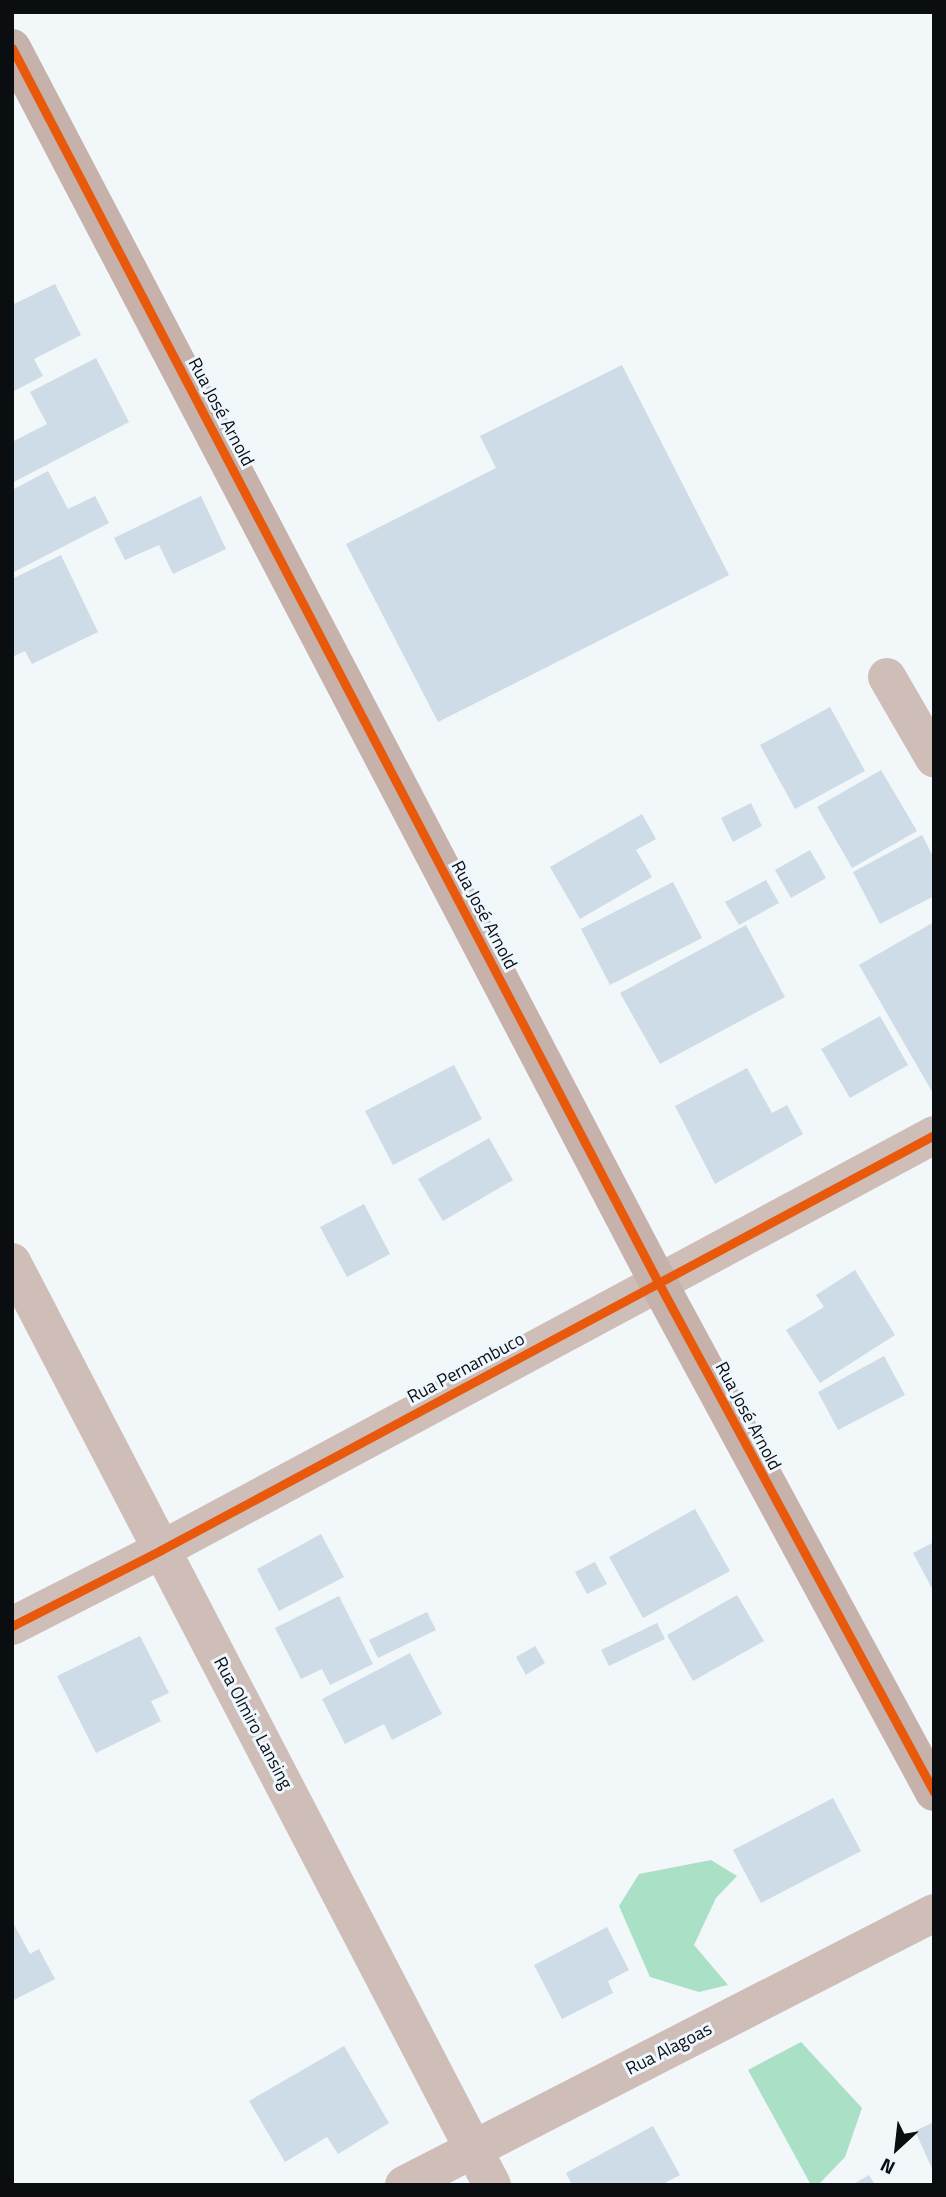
<!DOCTYPE html>
<html>
<head>
<meta charset="utf-8">
<style>
	body { margin:0 }
	#map { position:relative; width:946px; height:2197px; overflow:hidden; background:#f2f7fa; font-family:"Titillium Web",sans-serif }
	div>[style] { position:absolute }
	.forest>* { inset:0; background:#a9e0c6 }
	.building>* { inset:0; background:#cedce7 }
	.street>* { height:38px; margin:-19px; padding:0 19px; transform-origin:19px; border-radius:19px; background:#cfbdb8 }
	.secondary>* { height:38px; margin:-19px; padding:0 19px; transform-origin:19px; border-radius:19px; background:#c6b1ab }
	.cycleway>* { height:9px; margin:-4.5px; padding:0 4.5px; transform-origin:4.5px; border-radius:4.5px; background:#e8590c }
	span { translate:-50% -50%; white-space:nowrap; text-align:center; line-height:1.15; -webkit-text-stroke:6px #eff7fe; paint-order:stroke }
	.street-label { font-size:18px; color:#0a0e10 }
	.frame { position:absolute; inset:0; border:14px solid #0a0e10; pointer-events:none }
	.north { position:absolute; left:862px; top:2113px; width:70px; height:70px; -webkit-text-stroke:5px #eff7fe; paint-order:stroke; rotate:207deg; font-size:19px; font-weight:700; line-height:28px; text-align:center; color:#0a0e10 }
	.north::after { content:''; display:block; margin:auto; width:24px; height:32px; background:#0a0e10; clip-path:polygon(50% 0,100% 100%,50% 72%,0 100%) }
</style>
</head>
<body>
<div id="map">
	<div class="forest">
		<div style="clip-path:polygon(711px 1860px,737px 1876px,716px 1898px,694px 1945px,728px 1985px,699px 1992px,650px 1977px,619px 1906px,639px 1874px)"></div>
		<div style="clip-path:polygon(801px 2042px,862px 2108px,845px 2157px,818px 2185px,811px 2185px,748px 2070px)"></div>
	</div>
	<div class="building">
		<div style="clip-path:polygon(55px 284px,81px 335px,34px 359px,43px 376px,12px 392px,12px 305px)"></div>
		<div style="clip-path:polygon(96px 358px,129px 422px,12px 483px,12px 442px,47px 424px,30px 392px)"></div>
		<div style="clip-path:polygon(622px 365px,729px 575px,438px 722px,346px 544px,496px 468px,480px 436px)"></div>
		<div style="clip-path:polygon(48px 471px,68px 509px,95px 496px,109px 523px,12px 573px,12px 490px)"></div>
		<div style="clip-path:polygon(201px 496px,226px 549px,173px 574px,159px 545px,125px 560px,114px 538px)"></div>
		<div style="clip-path:polygon(61px 555px,98px 632px,32px 664px,25px 651px,12px 657px,12px 579px)"></div>
		<div style="clip-path:polygon(830px 707px,865px 771px,795px 809px,760px 745px)"></div>
		<div style="clip-path:polygon(881px 770px,917px 831px,852px 868px,817px 807px)"></div>
		<div style="clip-path:polygon(751px 803px,762px 826px,733px 842px,721px 818px)"></div>
		<div style="clip-path:polygon(642px 814px,656px 839px,636px 850px,652px 877px,580px 919px,550px 867px)"></div>
		<div style="clip-path:polygon(922px 835px,934px 858px,934px 896px,880px 924px,853px 872px)"></div>
		<div style="clip-path:polygon(810px 850px,826px 878px,791px 898px,775px 870px)"></div>
		<div style="clip-path:polygon(766px 880px,779px 903px,739px 925px,725px 902px)"></div>
		<div style="clip-path:polygon(673px 882px,702px 938px,610px 985px,581px 929px)"></div>
		<div style="clip-path:polygon(934px 922px,934px 1095px,859px 965px)"></div>
		<div style="clip-path:polygon(746px 925px,785px 997px,660px 1064px,620px 993px)"></div>
		<div style="clip-path:polygon(880px 1016px,908px 1065px,850px 1098px,821px 1049px)"></div>
		<div style="clip-path:polygon(454px 1065px,482px 1119px,393px 1165px,365px 1111px)"></div>
		<div style="clip-path:polygon(747px 1068px,772px 1113px,787px 1105px,803px 1134px,715px 1184px,675px 1106px)"></div>
		<div style="clip-path:polygon(489px 1138px,513px 1180px,443px 1221px,418px 1179px)"></div>
		<div style="clip-path:polygon(364px 1204px,390px 1254px,347px 1277px,320px 1227px)"></div>
		<div style="clip-path:polygon(855px 1270px,895px 1335px,820px 1383px,786px 1330px,824px 1307px,816px 1295px)"></div>
		<div style="clip-path:polygon(884px 1356px,905px 1395px,838px 1430px,818px 1392px)"></div>
		<div style="clip-path:polygon(695px 1509px,730px 1571px,643px 1618px,609px 1557px)"></div>
		<div style="clip-path:polygon(321px 1534px,344px 1577px,279px 1611px,257px 1569px)"></div>
		<div style="clip-path:polygon(934px 1542px,934px 1592px,913px 1553px)"></div>
		<div style="clip-path:polygon(595px 1562px,607px 1584px,587px 1594px,575px 1572px)"></div>
		<div style="clip-path:polygon(737px 1595px,764px 1641px,693px 1681px,667px 1635px)"></div>
		<div style="clip-path:polygon(339px 1596px,373px 1664px,330px 1685px,322px 1669px,301px 1679px,275px 1628px)"></div>
		<div style="clip-path:polygon(427px 1612px,436px 1630px,378px 1658px,369px 1640px)"></div>
		<div style="clip-path:polygon(657px 1623px,665px 1639px,609px 1666px,601px 1650px)"></div>
		<div style="clip-path:polygon(140px 1636px,169px 1693px,151px 1701px,161px 1721px,96px 1753px,57px 1676px)"></div>
		<div style="clip-path:polygon(535px 1646px,545px 1663px,526px 1675px,516px 1657px)"></div>
		<div style="clip-path:polygon(410px 1653px,442px 1714px,392px 1740px,384px 1724px,345px 1744px,322px 1699px)"></div>
		<div style="clip-path:polygon(833px 1798px,861px 1851px,761px 1903px,733px 1850px)"></div>
		<div style="clip-path:polygon(12px 1921px,30px 1954px,39px 1949px,55px 1979px,12px 2001px)"></div>
		<div style="clip-path:polygon(607px 1927px,629px 1970px,608px 1981px,613px 1993px,562px 2019px,534px 1965px)"></div>
		<div style="clip-path:polygon(344px 2046px,389px 2123px,338px 2154px,327px 2137px,285px 2162px,249px 2101px)"></div>
		<div style="clip-path:polygon(934px 2122px,934px 2173px,915px 2131px)"></div>
		<div style="clip-path:polygon(653px 2126px,680px 2175px,661px 2185px,572px 2185px,566px 2173px)"></div>
		<div style="clip-path:polygon(869px 2175px,875px 2185px,852px 2185px)"></div>
	</div>
	<div class="street">
		<div style="left:887px;top:677px;width:94px;rotate:59.9deg"></div>
		<div style="left:12px;top:1262px;width:1040px;rotate:62.52deg"></div>
		<div style="left:12px;top:1626px;width:167px;rotate:-27deg"></div>
		<div style="left:161px;top:1550px;width:877px;rotate:-28.23deg"></div>
		<div style="left:404px;top:2185px;width:596px;rotate:-27.17deg"></div>
	</div>
	<div class="secondary">
		<div style="left:12px;top:48px;width:1393px;rotate:62.37deg"></div>
		<div style="left:658px;top:1282px;width:580px;rotate:61.58deg"></div>
	</div>
	<div class="cycleway">
		<div style="left:12px;top:48px;width:1393px;rotate:62.37deg"></div>
		<div style="left:658px;top:1282px;width:580px;rotate:61.58deg"></div>
		<div style="left:12px;top:1626px;width:167px;rotate:-27deg"></div>
		<div style="left:161px;top:1550px;width:877px;rotate:-28.23deg"></div>
	</div>
	<div class="street-label">
		<span style="left:221px;top:412px;rotate:62deg">Rua José Arnold</span>
		<span style="left:484px;top:915px;rotate:62deg">Rua José Arnold</span>
		<span style="left:466px;top:1368px;rotate:-28deg">Rua Pernambuco</span>
		<span style="left:748px;top:1416px;rotate:62deg">Rua José Arnold</span>
		<span style="left:253px;top:1723px;rotate:62deg">Rua Olmiro Lansing</span>
		<span style="left:669px;top:2049px;rotate:-27deg">Rua Alagoas</span>
	</div>
	<div class="frame"></div>
	<div class="north">N</div>
</div>
</body>
</html>
